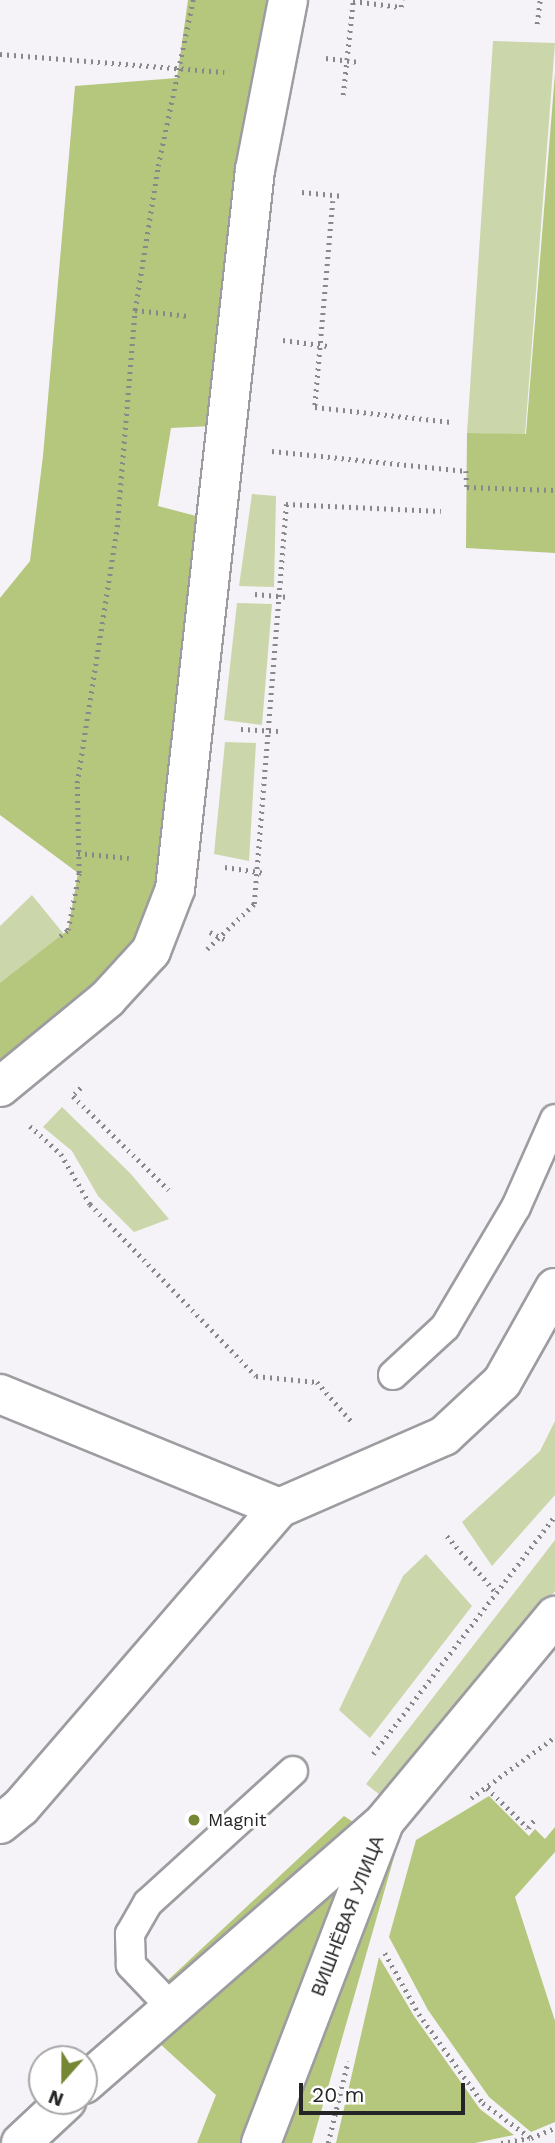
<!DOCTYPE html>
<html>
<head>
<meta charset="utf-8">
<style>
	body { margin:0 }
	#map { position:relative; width:555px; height:2143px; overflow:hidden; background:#f5f3f8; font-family:"Work Sans",sans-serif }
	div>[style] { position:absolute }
	.green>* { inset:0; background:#cbd7ab }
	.forest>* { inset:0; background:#b5c67d }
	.path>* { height:4.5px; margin-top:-2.25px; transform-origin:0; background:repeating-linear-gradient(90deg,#88878a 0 2px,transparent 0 7px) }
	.roads { filter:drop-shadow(2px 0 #9d9ca0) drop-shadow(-2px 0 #9d9ca0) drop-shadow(0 2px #9d9ca0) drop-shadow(0 -2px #9d9ca0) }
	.lane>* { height:28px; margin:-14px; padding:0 14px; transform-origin:14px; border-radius:14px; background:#fff }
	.street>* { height:38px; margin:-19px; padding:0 19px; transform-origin:19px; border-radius:19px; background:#fff }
	.dots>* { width:19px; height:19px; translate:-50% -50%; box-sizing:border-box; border:4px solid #fff; border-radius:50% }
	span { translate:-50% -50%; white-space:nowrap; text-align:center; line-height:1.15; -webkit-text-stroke:5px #fff; paint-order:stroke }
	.poi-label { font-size:18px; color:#252426 }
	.left { translate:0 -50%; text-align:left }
	.street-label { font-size:18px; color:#252426 }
	.north { position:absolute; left:28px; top:2045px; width:70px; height:70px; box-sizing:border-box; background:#fff; border:2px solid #a8a7a8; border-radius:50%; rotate:201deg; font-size:19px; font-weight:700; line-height:28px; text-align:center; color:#252426 }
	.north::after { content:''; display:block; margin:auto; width:24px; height:32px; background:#758634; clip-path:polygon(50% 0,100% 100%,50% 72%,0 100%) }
	.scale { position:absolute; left:299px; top:2083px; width:166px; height:32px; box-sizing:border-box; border:4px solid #252426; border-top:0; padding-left:9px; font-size:21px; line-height:24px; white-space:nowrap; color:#252426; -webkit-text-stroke:5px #fff; paint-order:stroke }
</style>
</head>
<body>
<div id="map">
	<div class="green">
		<div style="clip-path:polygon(493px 41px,555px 43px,525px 435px,467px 433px)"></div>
		<div style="clip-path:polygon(252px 494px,276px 496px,274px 587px,239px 586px)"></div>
		<div style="clip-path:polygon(237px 603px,272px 604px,262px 725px,224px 720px)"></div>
		<div style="clip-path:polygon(225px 742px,256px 743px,249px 861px,214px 854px)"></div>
		<div style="clip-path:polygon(32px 895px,71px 943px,0 1001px,0 926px)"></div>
		<div style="clip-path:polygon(62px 1107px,130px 1173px,169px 1219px,134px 1232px,98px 1196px,72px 1151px,43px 1127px)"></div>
		<div style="clip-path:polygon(555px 1421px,555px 1495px,492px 1566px,462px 1522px,540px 1451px)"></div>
		<div style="clip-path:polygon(555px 1540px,555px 1591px,389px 1802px,366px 1784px)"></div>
		<div style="clip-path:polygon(426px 1554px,472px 1606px,370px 1738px,339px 1710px,403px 1576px)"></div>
	</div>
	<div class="forest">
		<div style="clip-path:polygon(188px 0,273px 0,212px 426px,171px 428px,158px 506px,196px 516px,160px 890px,142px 943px,0 1068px,0 983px,68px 930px,78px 873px,0 815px,0 598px,30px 561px,43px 456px,75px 86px,177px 78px)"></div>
		<div style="clip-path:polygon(555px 73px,555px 553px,466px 548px,467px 433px,526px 434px)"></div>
		<div style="clip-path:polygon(489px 1796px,529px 1836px,535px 1829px,545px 1839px,555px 1827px,555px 1852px,515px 1897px,555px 2021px,555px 2122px,531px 2132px,489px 2097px,428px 2010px,389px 1937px,416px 1840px)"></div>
		<div style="clip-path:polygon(344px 1816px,364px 1829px,176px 1989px,167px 1981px)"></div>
		<div style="clip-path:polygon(389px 1835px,399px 1840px,312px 2143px,281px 2143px)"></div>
		<div style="clip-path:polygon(343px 1880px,243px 2143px,197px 2143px,216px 2095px,158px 2042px)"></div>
		<div style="clip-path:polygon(379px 1957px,414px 2016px,480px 2109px,514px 2135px,475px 2143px,336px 2143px)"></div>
	</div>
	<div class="path">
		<div style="left:537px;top:24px;width:24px;rotate:-83deg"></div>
		<div style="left:0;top:54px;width:225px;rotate:4.6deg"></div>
		<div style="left:326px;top:58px;width:31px;rotate:7deg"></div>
		<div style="left:343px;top:95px;width:95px;rotate:-83.9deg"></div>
		<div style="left:353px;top:1px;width:48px;rotate:7.1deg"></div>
		<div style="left:401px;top:7px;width:7px;rotate:-82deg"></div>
		<div style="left:302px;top:192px;width:41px;rotate:5.6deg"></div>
		<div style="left:333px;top:201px;width:207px;rotate:95deg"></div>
		<div style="left:315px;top:407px;width:137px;rotate:6.3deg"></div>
		<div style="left:135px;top:310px;width:54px;rotate:6.3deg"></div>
		<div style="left:283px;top:340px;width:45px;rotate:7.6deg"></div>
		<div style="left:272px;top:451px;width:195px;rotate:5.9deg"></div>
		<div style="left:466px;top:471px;width:16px;rotate:86deg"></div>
		<div style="left:467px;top:487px;width:88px;rotate:2deg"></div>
		<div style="left:255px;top:594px;width:34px;rotate:5deg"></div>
		<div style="left:241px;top:729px;width:37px;rotate:3deg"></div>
		<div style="left:78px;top:853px;width:51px;rotate:5.6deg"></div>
		<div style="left:225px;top:867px;width:40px;rotate:8.5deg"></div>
		<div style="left:210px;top:932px;width:20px;rotate:27deg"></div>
		<div style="left:60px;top:936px;width:10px;rotate:-37deg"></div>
		<div style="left:68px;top:930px;width:58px;rotate:-79.1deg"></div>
		<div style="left:79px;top:873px;width:90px;rotate:-91.3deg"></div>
		<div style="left:77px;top:783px;width:259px;rotate:-81.1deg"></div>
		<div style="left:117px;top:527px;width:218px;rotate:-85.3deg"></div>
		<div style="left:135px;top:310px;width:146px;rotate:-80.9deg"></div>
		<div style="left:158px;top:166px;width:170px;rotate:-78.1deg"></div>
		<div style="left:207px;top:949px;width:65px;rotate:-43.8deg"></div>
		<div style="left:254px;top:904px;width:401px;rotate:-85.4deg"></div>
		<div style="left:286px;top:504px;width:155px;rotate:2.6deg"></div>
		<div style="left:81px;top:1088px;width:11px;rotate:135deg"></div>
		<div style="left:73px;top:1096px;width:134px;rotate:44.4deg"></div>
		<div style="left:30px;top:1126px;width:42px;rotate:42.1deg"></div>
		<div style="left:61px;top:1154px;width:58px;rotate:59.9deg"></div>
		<div style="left:90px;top:1204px;width:239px;rotate:46deg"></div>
		<div style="left:256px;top:1376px;width:61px;rotate:5.6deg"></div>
		<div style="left:317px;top:1382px;width:53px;rotate:48.8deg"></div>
		<div style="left:447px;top:1536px;width:72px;rotate:49deg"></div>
		<div style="left:373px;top:1754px;width:300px;rotate:-52.6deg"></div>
		<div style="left:487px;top:1788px;width:57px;rotate:44.3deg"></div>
		<div style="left:528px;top:1828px;width:10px;rotate:-53deg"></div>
		<div style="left:471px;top:1798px;width:104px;rotate:-36deg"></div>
		<div style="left:385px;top:1953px;width:70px;rotate:60.9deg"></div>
		<div style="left:419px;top:2014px;width:110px;rotate:54.3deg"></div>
		<div style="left:483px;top:2103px;width:59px;rotate:36.1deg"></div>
		<div style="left:531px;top:2138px;width:26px;rotate:-23deg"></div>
		<div style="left:328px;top:2143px;width:84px;rotate:-76.3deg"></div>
		<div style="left:501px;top:2143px;width:29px;rotate:-10deg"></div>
	</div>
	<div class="roads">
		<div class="lane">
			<div style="left:393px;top:1375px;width:71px;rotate:-42.7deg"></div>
			<div style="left:445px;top:1327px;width:139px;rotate:-59.4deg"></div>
			<div style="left:516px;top:1207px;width:96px;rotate:-66.1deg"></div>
			<div style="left:170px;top:2006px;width:57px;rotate:-133.6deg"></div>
			<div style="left:131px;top:1965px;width:31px;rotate:-92deg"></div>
			<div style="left:130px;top:1934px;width:36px;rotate:-60deg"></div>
			<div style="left:148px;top:1903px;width:196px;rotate:-42.3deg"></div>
		</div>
		<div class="street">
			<div style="left:0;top:1087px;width:139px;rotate:-39.4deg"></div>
			<div style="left:107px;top:999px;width:65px;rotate:-47.5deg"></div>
			<div style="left:151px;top:951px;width:66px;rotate:-68.8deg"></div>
			<div style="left:175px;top:889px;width:723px;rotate:-83.65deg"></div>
			<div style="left:255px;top:170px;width:173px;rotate:-79deg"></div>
			<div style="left:0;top:1394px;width:301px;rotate:22.2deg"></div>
			<div style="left:0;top:1824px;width:27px;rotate:-39deg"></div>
			<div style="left:21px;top:1807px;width:395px;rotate:-49.2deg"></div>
			<div style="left:279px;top:1508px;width:180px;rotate:-23.6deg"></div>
			<div style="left:444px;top:1436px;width:79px;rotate:-43deg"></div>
			<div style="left:502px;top:1382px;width:108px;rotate:-60.6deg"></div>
			<div style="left:84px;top:2084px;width:393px;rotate:-41.1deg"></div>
			<div style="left:21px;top:2143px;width:62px;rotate:-43deg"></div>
			<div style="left:261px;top:2143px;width:344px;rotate:-69deg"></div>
			<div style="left:384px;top:1822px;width:268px;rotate:-50.3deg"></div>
		</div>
	</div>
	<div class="dots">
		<div style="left:194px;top:1820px;background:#758634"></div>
	</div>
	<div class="poi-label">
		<span class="left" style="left:208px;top:1820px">Magnit</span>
	</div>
	<div class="street-label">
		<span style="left:348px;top:1916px;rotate:-69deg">ВИШНЁВАЯ УЛИЦА</span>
	</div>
	<div class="north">N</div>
	<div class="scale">20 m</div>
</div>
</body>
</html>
